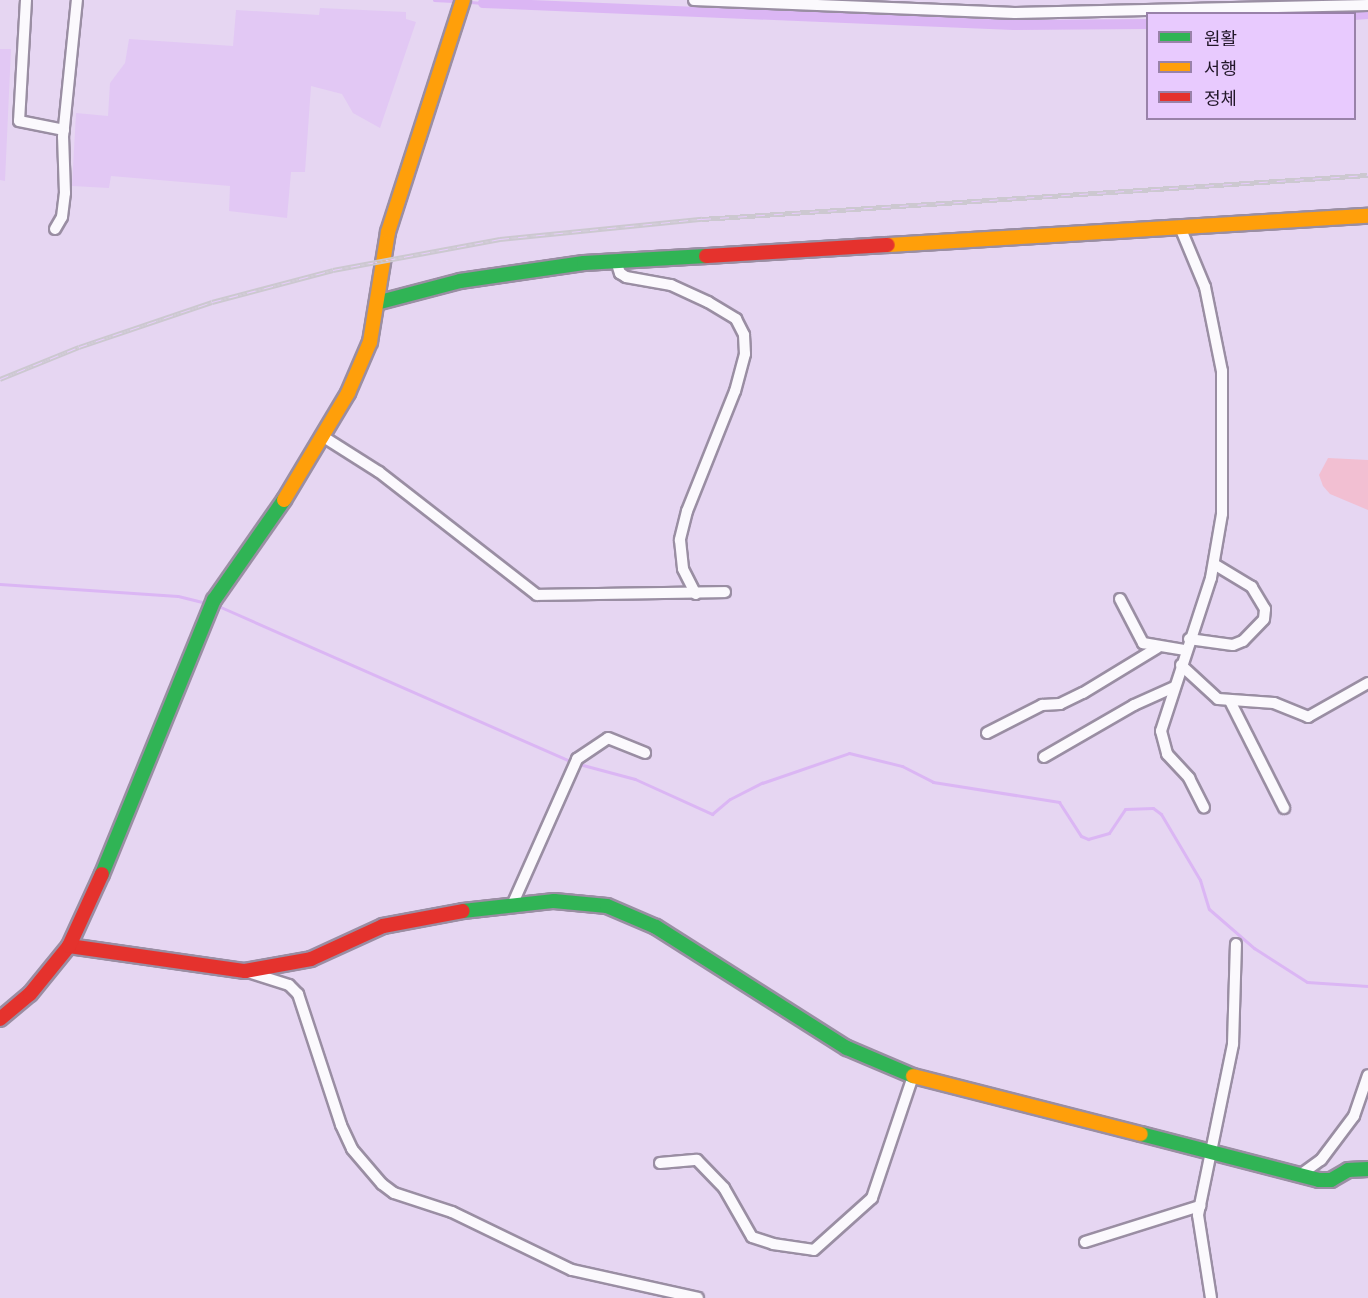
<!DOCTYPE html>
<html>
<head>
<meta charset="utf-8">
<style>
	body { margin:0 }
	#map { position:relative; width:1368px; height:1298px; overflow:hidden; background:#e6d6f2; font-family:Lato,"Noto Sans KR",sans-serif }
	div>[style] { position:absolute }
	.built>* { inset:0; background:#e2c8f4 }
	.green>* { inset:0; background:#f2bfd2 }
	.stream>* { height:3px; margin:-1.5px; padding:0 1.5px; transform-origin:1.5px; border-radius:1.5px; background:#dbb6f4 }
	.canal>* { height:10px; margin:-5px; padding:0 5px; transform-origin:5px; border-radius:5px; background:#dbb6f4 }
	.roads { filter:drop-shadow(2px 0 #9a8ea3) drop-shadow(-2px 0 #9a8ea3) drop-shadow(0 2px #9a8ea3) drop-shadow(0 -2px #9a8ea3) }
	.street>* { height:10px; margin:-5px; padding:0 5px; transform-origin:5px; border-radius:5px; background:#fbf9fd }
	.fast>* { height:14px; margin:-7px; padding:0 7px; transform-origin:7px; border-radius:7px; background:#30b455 }
	.slow>* { height:14px; margin:-7px; padding:0 7px; transform-origin:7px; border-radius:7px; background:#ff9f0a }
	.jam>* { height:14px; margin:-7px; padding:0 7px; transform-origin:7px; border-radius:7px; background:#e5322d }
	.rail>* { height:5px; margin-top:-2.5px; transform-origin:0; background:repeating-linear-gradient(90deg,#e8cafe 0 9px,#ccc8d0 0 18px); box-sizing:border-box; border-block:2px solid #ccc8d0 }
	span { translate:-50% -50%; white-space:nowrap; text-align:center; line-height:1.15; -webkit-text-stroke:6px #e8cafe; paint-order:stroke }
	.legend { position:absolute; left:1146px; top:12px; width:210px; height:108px; box-sizing:border-box; background:#e8cafe; border:2px solid #9982a9; margin:0; padding:8px 10px; list-style:none; font-size:18px; color:#221729 }
	.legend li { display:flex; align-items:center; gap:12px; height:30px }
	.legend b { width:30px; border:2px solid #9982a9 }
</style>
</head>
<body>
<div id="map">
	<div class="built">
		<div style="clip-path:polygon(320px 8px,406px 12px,406px 19px,416px 22px,380px 128px,353px 113px,342px 94px,311px 86px,305px 172px,291px 172px,287px 218px,229px 211px,230px 186px,111px 176px,109px 188px,72px 186px,76px 113px,108px 116px,110px 83px,125px 63px,129px 39px,233px 46px,236px 10px,319px 15px)"></div>
		<div style="clip-path:polygon(0 49px,11px 49px,5px 181px,0 180px)"></div>
	</div>
	<div class="green">
		<div style="clip-path:polygon(1328px 458px,1368px 460px,1368px 510px,1330px 494px,1323px 486px,1319px 475px)"></div>
	</div>
	<div class="stream">
		<div style="left:434px;top:0;width:19px;rotate:3deg"></div>
		<div style="left:470px;top:2px;width:13px;rotate:4deg"></div>
		<div style="left:0;top:584px;width:178px;rotate:3.9deg"></div>
		<div style="left:178px;top:596px;width:30px;rotate:14deg"></div>
		<div style="left:216px;top:605px;width:389px;rotate:23.8deg"></div>
		<div style="left:579px;top:764px;width:58px;rotate:15deg"></div>
		<div style="left:635px;top:779px;width:85px;rotate:24.4deg"></div>
		<div style="left:712px;top:814px;width:23px;rotate:-40deg"></div>
		<div style="left:730px;top:799px;width:36px;rotate:-27deg"></div>
		<div style="left:762px;top:783px;width:92px;rotate:-19deg"></div>
		<div style="left:849px;top:753px;width:55px;rotate:13.8deg"></div>
		<div style="left:902px;top:766px;width:35px;rotate:27deg"></div>
		<div style="left:933px;top:782px;width:128px;rotate:9deg"></div>
		<div style="left:1059px;top:802px;width:40px;rotate:57.1deg"></div>
		<div style="left:1081px;top:836px;width:8px;rotate:23deg"></div>
		<div style="left:1088px;top:839px;width:22px;rotate:-16deg"></div>
		<div style="left:1109px;top:833px;width:29px;rotate:-56deg"></div>
		<div style="left:1125px;top:809px;width:28px;rotate:-2deg"></div>
		<div style="left:1153px;top:808px;width:10px;rotate:37deg"></div>
		<div style="left:1161px;top:814px;width:77px;rotate:59.4deg"></div>
		<div style="left:1200px;top:880px;width:30px;rotate:73deg"></div>
		<div style="left:1209px;top:909px;width:60px;rotate:40.9deg"></div>
		<div style="left:1254px;top:948px;width:63px;rotate:32.7deg"></div>
		<div style="left:1307px;top:982px;width:61px;rotate:3.8deg"></div>
	</div>
	<div class="canal">
		<div style="left:483px;top:3px;width:531px;rotate:2.37deg"></div>
		<div style="left:1014px;top:25px;width:134px;rotate:-0.4deg"></div>
		<div style="left:1354px;top:15px;width:14px;rotate:-4deg"></div>
	</div>
	<div class="roads">
		<div class="street">
			<div style="left:26px;top:0;width:121px;rotate:93.3deg"></div>
			<div style="left:19px;top:121px;width:46px;rotate:11.3deg"></div>
			<div style="left:694px;top:0;width:321px;rotate:2.3deg"></div>
			<div style="left:1015px;top:13px;width:353px;rotate:-1.3deg"></div>
			<div style="left:1180px;top:227px;width:65px;rotate:67.4deg"></div>
			<div style="left:1205px;top:287px;width:86px;rotate:78.6deg"></div>
			<div style="left:1222px;top:371px;width:143px;rotate:90deg"></div>
			<div style="left:1222px;top:514px;width:65px;rotate:99.8deg"></div>
			<div style="left:1211px;top:578px;width:161px;rotate:108.1deg"></div>
			<div style="left:1161px;top:731px;width:24px;rotate:75deg"></div>
			<div style="left:1167px;top:754px;width:33px;rotate:47deg"></div>
			<div style="left:1189px;top:778px;width:33px;rotate:63deg"></div>
			<div style="left:55px;top:229px;width:14px;rotate:-60deg"></div>
			<div style="left:62px;top:217px;width:24px;rotate:-83deg"></div>
			<div style="left:65px;top:193px;width:56px;rotate:-92deg"></div>
			<div style="left:63px;top:137px;width:138px;rotate:-84.2deg"></div>
			<div style="left:616px;top:261px;width:13px;rotate:72deg"></div>
			<div style="left:620px;top:273px;width:7px;rotate:34deg"></div>
			<div style="left:626px;top:277px;width:46px;rotate:10.1deg"></div>
			<div style="left:671px;top:285px;width:41px;rotate:24.7deg"></div>
			<div style="left:708px;top:302px;width:33px;rotate:31deg"></div>
			<div style="left:736px;top:319px;width:18px;rotate:63deg"></div>
			<div style="left:744px;top:335px;width:19px;rotate:87deg"></div>
			<div style="left:745px;top:354px;width:38px;rotate:105deg"></div>
			<div style="left:735px;top:391px;width:129px;rotate:111.8deg"></div>
			<div style="left:687px;top:511px;width:30px;rotate:104deg"></div>
			<div style="left:680px;top:540px;width:29px;rotate:84deg"></div>
			<div style="left:683px;top:569px;width:28px;rotate:63deg"></div>
			<div style="left:322px;top:436px;width:67px;rotate:32.3deg"></div>
			<div style="left:379px;top:472px;width:200px;rotate:37.9deg"></div>
			<div style="left:537px;top:595px;width:188px;rotate:-0.9deg"></div>
			<div style="left:1120px;top:599px;width:50px;rotate:62.4deg"></div>
			<div style="left:1143px;top:643px;width:43px;rotate:9.5deg"></div>
			<div style="left:1189px;top:639px;width:44px;rotate:7.8deg"></div>
			<div style="left:1233px;top:645px;width:11px;rotate:-22deg"></div>
			<div style="left:1243px;top:641px;width:30px;rotate:-46deg"></div>
			<div style="left:1264px;top:619px;width:10px;rotate:-84deg"></div>
			<div style="left:1265px;top:609px;width:26px;rotate:-121deg"></div>
			<div style="left:1252px;top:587px;width:44px;rotate:-148.8deg"></div>
			<div style="left:1181px;top:665px;width:50px;rotate:42.6deg"></div>
			<div style="left:1218px;top:699px;width:56px;rotate:4.1deg"></div>
			<div style="left:1274px;top:703px;width:37px;rotate:22deg"></div>
			<div style="left:1308px;top:717px;width:69px;rotate:-29.5deg"></div>
			<div style="left:1230px;top:701px;width:120px;rotate:63.2deg"></div>
			<div style="left:987px;top:733px;width:62px;rotate:-27deg"></div>
			<div style="left:1042px;top:705px;width:18px;rotate:-3deg"></div>
			<div style="left:1060px;top:704px;width:25px;rotate:-26deg"></div>
			<div style="left:1083px;top:693px;width:87px;rotate:-31.3deg"></div>
			<div style="left:1044px;top:757px;width:104px;rotate:-30deg"></div>
			<div style="left:1134px;top:705px;width:44px;rotate:-24.2deg"></div>
			<div style="left:513px;top:903px;width:158px;rotate:-66deg"></div>
			<div style="left:577px;top:759px;width:37px;rotate:-34deg"></div>
			<div style="left:608px;top:738px;width:40px;rotate:22deg"></div>
			<div style="left:248px;top:972px;width:43px;rotate:17.6deg"></div>
			<div style="left:289px;top:985px;width:13px;rotate:45deg"></div>
			<div style="left:298px;top:994px;width:138px;rotate:71.8deg"></div>
			<div style="left:341px;top:1125px;width:26px;rotate:65deg"></div>
			<div style="left:352px;top:1149px;width:46px;rotate:49.4deg"></div>
			<div style="left:382px;top:1184px;width:15px;rotate:37deg"></div>
			<div style="left:394px;top:1193px;width:61px;rotate:18.1deg"></div>
			<div style="left:452px;top:1212px;width:133px;rotate:25.8deg"></div>
			<div style="left:572px;top:1270px;width:129px;rotate:12.5deg"></div>
			<div style="left:660px;top:1163px;width:37px;rotate:-5deg"></div>
			<div style="left:697px;top:1160px;width:39px;rotate:46deg"></div>
			<div style="left:724px;top:1188px;width:56px;rotate:60.3deg"></div>
			<div style="left:752px;top:1237px;width:22px;rotate:18deg"></div>
			<div style="left:773px;top:1244px;width:41px;rotate:8.3deg"></div>
			<div style="left:814px;top:1250px;width:78px;rotate:-41.9deg"></div>
			<div style="left:872px;top:1198px;width:129px;rotate:-71.4deg"></div>
			<div style="left:1300px;top:1175px;width:26px;rotate:-36deg"></div>
			<div style="left:1321px;top:1160px;width:55px;rotate:-53.1deg"></div>
			<div style="left:1354px;top:1116px;width:43px;rotate:-71.1deg"></div>
			<div style="left:1085px;top:1242px;width:121px;rotate:-17.4deg"></div>
			<div style="left:1211px;top:1298px;width:84px;rotate:-98.9deg"></div>
			<div style="left:1198px;top:1215px;width:175px;rotate:-78.4deg"></div>
			<div style="left:1233px;top:1044px;width:100px;rotate:-88.3deg"></div>
		</div>
		<div class="fast">
			<div style="left:380px;top:302px;width:83px;rotate:-14.7deg"></div>
			<div style="left:460px;top:281px;width:125px;rotate:-8.3deg"></div>
			<div style="left:584px;top:263px;width:122px;rotate:-3.3deg"></div>
			<div style="left:102px;top:874px;width:296px;rotate:-67.8deg"></div>
			<div style="left:214px;top:600px;width:122px;rotate:-55deg"></div>
			<div style="left:463px;top:911px;width:92px;rotate:-6.3deg"></div>
			<div style="left:554px;top:901px;width:53px;rotate:5.4deg"></div>
			<div style="left:607px;top:906px;width:53px;rotate:23.2deg"></div>
			<div style="left:656px;top:927px;width:226px;rotate:32.4deg"></div>
			<div style="left:847px;top:1048px;width:72px;rotate:23deg"></div>
			<div style="left:1141px;top:1134px;width:184px;rotate:14.5deg"></div>
			<div style="left:1319px;top:1180px;width:12px"></div>
			<div style="left:1331px;top:1180px;width:20px;rotate:-30deg"></div>
			<div style="left:1348px;top:1170px;width:20px;rotate:-3deg"></div>
		</div>
		<div class="slow">
			<div style="left:888px;top:245px;width:481px;rotate:-3.5deg"></div>
			<div style="left:284px;top:500px;width:125px;rotate:-59.1deg"></div>
			<div style="left:348px;top:393px;width:56px;rotate:-66.7deg"></div>
			<div style="left:370px;top:342px;width:111px;rotate:-80.7deg"></div>
			<div style="left:388px;top:232px;width:244px;rotate:-72.1deg"></div>
			<div style="left:913px;top:1076px;width:235px;rotate:14.3deg"></div>
		</div>
		<div class="jam">
			<div style="left:706px;top:256px;width:182px;rotate:-3.5deg"></div>
			<div style="left:69px;top:946px;width:178px;rotate:8.1deg"></div>
			<div style="left:245px;top:971px;width:67px;rotate:-10.3deg"></div>
			<div style="left:311px;top:959px;width:79px;rotate:-24.6deg"></div>
			<div style="left:383px;top:926px;width:81px;rotate:-10.6deg"></div>
			<div style="left:0;top:1019px;width:39px;rotate:-40deg"></div>
			<div style="left:30px;top:994px;width:62px;rotate:-50.9deg"></div>
			<div style="left:69px;top:946px;width:79px;rotate:-65.4deg"></div>
		</div>
	</div>
	<div class="rail">
		<div style="left:0;top:379px;width:85px;rotate:-22.1deg"></div>
		<div style="left:79px;top:347px;width:140px;rotate:-18.7deg"></div>
		<div style="left:212px;top:302px;width:125px;rotate:-14.8deg"></div>
		<div style="left:333px;top:270px;width:170px;rotate:-10.5deg"></div>
		<div style="left:500px;top:239px;width:203px;rotate:-5.7deg"></div>
		<div style="left:702px;top:219px;width:667px;rotate:-3.78deg"></div>
	</div>
	<ul class="legend">
	<li><b style="height:8px;background:#30b455"></b>원활</li>
	<li><b style="height:8px;background:#ff9f0a"></b>서행</li>
	<li><b style="height:8px;background:#e5322d"></b>정체</li>
	</ul>
</div>
</body>
</html>
